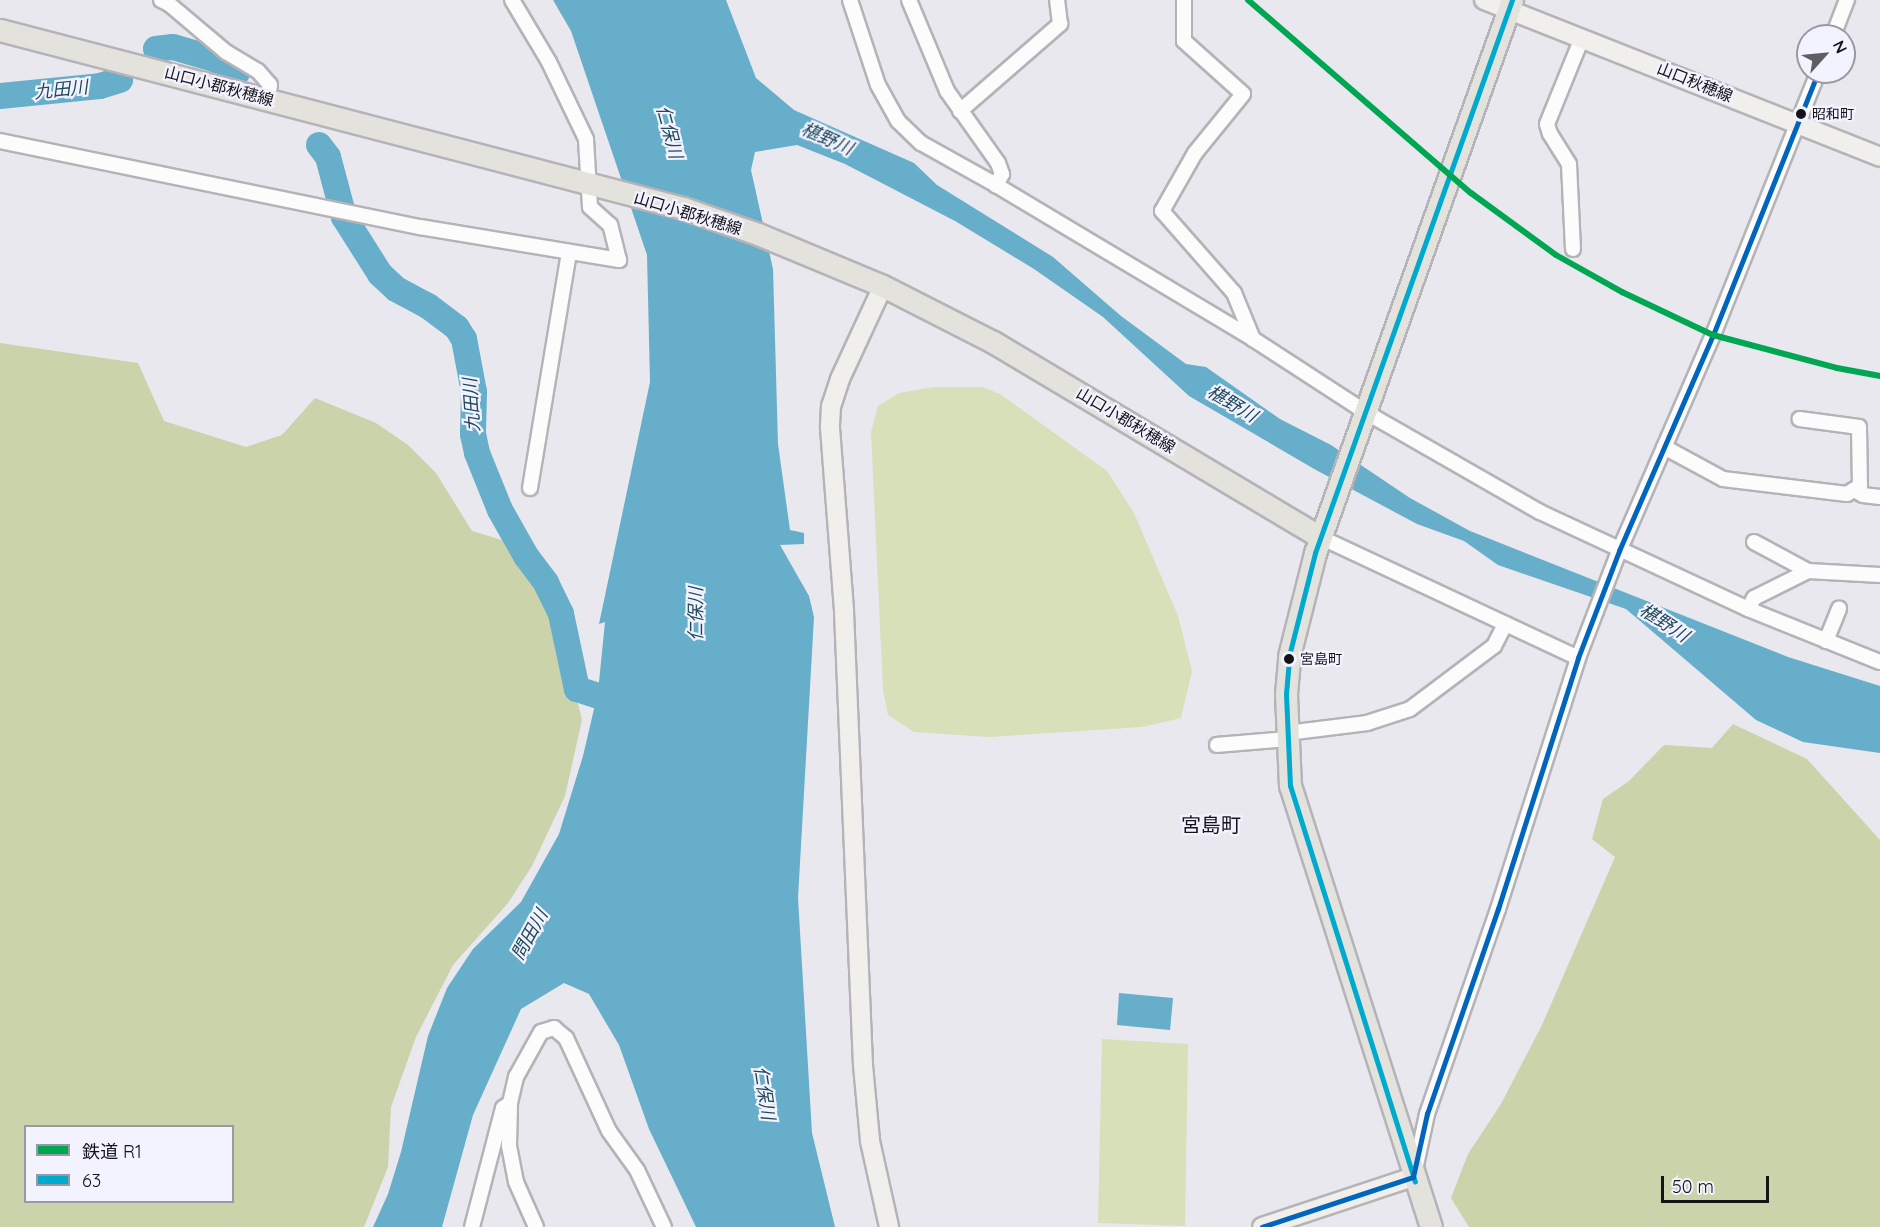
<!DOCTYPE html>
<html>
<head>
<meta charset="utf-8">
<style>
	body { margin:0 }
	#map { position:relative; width:1880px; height:1227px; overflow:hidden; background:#e8e8ee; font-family:Quicksand,"Noto Sans JP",sans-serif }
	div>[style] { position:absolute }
	.green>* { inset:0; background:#d7e0b9 }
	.forest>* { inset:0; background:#cad3aa }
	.water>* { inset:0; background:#66aeca }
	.river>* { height:26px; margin:-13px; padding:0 13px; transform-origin:13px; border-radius:13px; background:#66aeca }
	.roads { filter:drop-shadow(2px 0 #b4b3b8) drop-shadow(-2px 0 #b4b3b8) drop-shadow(0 2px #b4b3b8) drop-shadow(0 -2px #b4b3b8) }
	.street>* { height:14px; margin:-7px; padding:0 7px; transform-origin:7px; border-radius:7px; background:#fcfcfc }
	.secondary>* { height:18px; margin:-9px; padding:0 9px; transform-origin:9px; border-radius:9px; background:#f0efec }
	.primary>* { height:21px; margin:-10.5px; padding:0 10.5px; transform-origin:10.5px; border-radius:10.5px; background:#e4e2dc }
	.bus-1>* { height:4.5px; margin:-2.25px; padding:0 2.25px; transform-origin:2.25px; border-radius:2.25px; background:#00a9ce }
	.bus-2>* { height:4.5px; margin:-2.25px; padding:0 2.25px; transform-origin:2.25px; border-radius:2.25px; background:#0065bd }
	.rail-1>* { height:6px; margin:-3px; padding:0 3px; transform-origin:3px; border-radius:3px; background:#00a651 }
	.dots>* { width:16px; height:16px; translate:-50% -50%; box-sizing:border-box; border:3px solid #f3f2ff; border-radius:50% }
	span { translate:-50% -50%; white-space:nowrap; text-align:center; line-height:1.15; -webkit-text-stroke:4.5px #f3f2ff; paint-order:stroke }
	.bus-label { font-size:14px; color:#141318 }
	.left { translate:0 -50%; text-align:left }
	.street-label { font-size:16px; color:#141318 }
	.water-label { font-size:18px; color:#1e4959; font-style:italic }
	.quarter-label { font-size:20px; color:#141318 }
	.legend { position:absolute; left:24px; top:1125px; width:210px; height:78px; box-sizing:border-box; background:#f3f2ff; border:2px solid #9a99a3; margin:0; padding:8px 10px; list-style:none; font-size:18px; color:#141318 }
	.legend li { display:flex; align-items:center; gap:12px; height:30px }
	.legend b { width:30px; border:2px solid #9a99a3 }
	.north { position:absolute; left:1796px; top:24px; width:60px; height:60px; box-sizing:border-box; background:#f3f2ff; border:2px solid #9a99a3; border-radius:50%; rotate:63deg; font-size:16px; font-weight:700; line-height:24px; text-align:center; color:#141318 }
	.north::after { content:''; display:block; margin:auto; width:21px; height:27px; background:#5e5e63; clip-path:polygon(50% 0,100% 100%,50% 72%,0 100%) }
	.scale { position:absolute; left:1661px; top:1176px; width:108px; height:27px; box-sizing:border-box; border:3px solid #141318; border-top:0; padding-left:8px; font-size:18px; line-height:21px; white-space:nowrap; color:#141318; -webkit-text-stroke:4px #f3f2ff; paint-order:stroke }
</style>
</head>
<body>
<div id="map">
	<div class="green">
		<div style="clip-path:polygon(934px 387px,983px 387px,1000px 394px,1107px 471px,1134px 513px,1178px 616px,1192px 671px,1181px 718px,1142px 727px,990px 737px,914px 732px,888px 715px,883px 690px,871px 432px,878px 406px,899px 393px)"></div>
		<div style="clip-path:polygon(1102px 1039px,1188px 1044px,1185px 1226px,1098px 1223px)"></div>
	</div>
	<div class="forest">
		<div style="clip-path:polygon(evenodd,0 343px,138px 363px,164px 421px,246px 447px,282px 435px,315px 398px,376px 423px,408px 445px,436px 473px,472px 531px,505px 541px,555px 610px,582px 720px,565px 796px,532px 866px,508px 903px,453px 965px,416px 1037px,391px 1107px,388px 1167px,364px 1227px,0 1227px,0 343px,26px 1126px,232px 1126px,232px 1202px,26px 1202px,26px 1126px)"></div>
		<div style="clip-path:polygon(1733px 724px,1807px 759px,1880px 840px,1880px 1227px,1469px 1227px,1451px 1198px,1468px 1154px,1501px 1104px,1542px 1025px,1615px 857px,1592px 839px,1603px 799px,1629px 781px,1664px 745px,1712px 748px)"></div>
	</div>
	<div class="water">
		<div style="clip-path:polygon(553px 0,726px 0,756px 78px,794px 110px,914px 163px,937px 185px,1053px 257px,1121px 316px,1186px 364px,1206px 367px,1280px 419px,1331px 445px,1410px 498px,1470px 531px,1788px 657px,1880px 686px,1880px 753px,1803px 742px,1756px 720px,1626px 609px,1498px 565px,1464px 541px,1417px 524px,1316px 470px,1189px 396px,1103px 317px,1034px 269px,955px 221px,845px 164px,797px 145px,755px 152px,751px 170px,773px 269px,778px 444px,790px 530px,804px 533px,804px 544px,780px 545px,809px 596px,814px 617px,798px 898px,812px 1133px,835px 1227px,696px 1227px,649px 1129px,619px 1045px,589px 994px,564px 983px,521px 1009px,473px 1115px,442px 1227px,373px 1227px,388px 1194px,401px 1152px,428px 1036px,447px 988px,473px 949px,521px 902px,559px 834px,583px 756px,598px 692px,605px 622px,599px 624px,650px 382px,647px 255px,571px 31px)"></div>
		<div style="clip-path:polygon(1119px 993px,1173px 998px,1170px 1030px,1117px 1025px)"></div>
	</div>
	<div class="river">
		<div style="left:156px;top:49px;width:17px;rotate:-7deg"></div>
		<div style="left:173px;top:47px;width:43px;rotate:16.3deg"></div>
		<div style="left:214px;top:59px;width:27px;rotate:28deg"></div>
		<div style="left:0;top:96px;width:100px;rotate:-5.7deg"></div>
		<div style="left:100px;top:86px;width:21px;rotate:-17deg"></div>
		<div style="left:319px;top:145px;width:15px;rotate:53deg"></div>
		<div style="left:328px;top:157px;width:62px;rotate:75.1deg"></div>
		<div style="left:344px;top:217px;width:67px;rotate:57.7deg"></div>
		<div style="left:380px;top:274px;width:22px;rotate:43deg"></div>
		<div style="left:396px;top:289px;width:36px;rotate:28deg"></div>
		<div style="left:428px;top:306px;width:36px;rotate:37deg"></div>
		<div style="left:457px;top:328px;width:13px;rotate:58deg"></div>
		<div style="left:464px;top:339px;width:54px;rotate:79.3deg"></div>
		<div style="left:474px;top:392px;width:42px;rotate:91.4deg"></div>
		<div style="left:473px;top:434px;width:19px;rotate:78deg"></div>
		<div style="left:477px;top:453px;width:61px;rotate:68deg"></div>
		<div style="left:500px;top:510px;width:53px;rotate:60.5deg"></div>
		<div style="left:526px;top:556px;width:34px;rotate:53deg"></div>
		<div style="left:546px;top:583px;width:34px;rotate:64deg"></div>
		<div style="left:561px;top:614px;width:77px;rotate:78deg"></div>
		<div style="left:577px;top:689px;width:23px;rotate:18deg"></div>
		<div style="left:599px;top:696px;width:34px;rotate:27deg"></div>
	</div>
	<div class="roads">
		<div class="street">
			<div style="left:161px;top:0;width:9px;rotate:27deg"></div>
			<div style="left:169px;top:4px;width:75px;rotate:40.1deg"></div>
			<div style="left:226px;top:52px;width:37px;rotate:31deg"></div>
			<div style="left:258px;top:71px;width:18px;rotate:49deg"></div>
			<div style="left:270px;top:85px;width:14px;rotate:98deg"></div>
			<div style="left:850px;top:0;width:89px;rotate:71.8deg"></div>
			<div style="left:878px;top:85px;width:41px;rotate:60.9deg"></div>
			<div style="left:898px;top:121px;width:32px;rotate:44deg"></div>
			<div style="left:921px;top:143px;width:86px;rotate:29.2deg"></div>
			<div style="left:996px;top:185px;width:300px;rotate:30.9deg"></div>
			<div style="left:1253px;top:339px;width:136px;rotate:33deg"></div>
			<div style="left:1367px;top:413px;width:199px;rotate:29.8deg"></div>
			<div style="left:1540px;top:512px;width:230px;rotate:25deg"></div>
			<div style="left:1748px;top:609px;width:142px;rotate:21.9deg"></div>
			<div style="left:909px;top:0;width:99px;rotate:67.3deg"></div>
			<div style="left:947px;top:91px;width:88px;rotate:54.7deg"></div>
			<div style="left:998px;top:163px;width:12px;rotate:70deg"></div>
			<div style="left:1002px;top:174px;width:13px;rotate:119deg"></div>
			<div style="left:1184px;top:0;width:41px;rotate:90deg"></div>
			<div style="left:1184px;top:41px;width:79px;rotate:41.9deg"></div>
			<div style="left:1243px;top:94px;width:76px;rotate:129.1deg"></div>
			<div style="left:1195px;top:153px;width:67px;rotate:119.6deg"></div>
			<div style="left:1162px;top:211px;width:109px;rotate:48.7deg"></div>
			<div style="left:1234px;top:293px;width:50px;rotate:67.6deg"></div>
			<div style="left:1833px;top:36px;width:39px;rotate:-69deg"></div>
			<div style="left:960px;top:111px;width:133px;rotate:-41deg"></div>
			<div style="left:1060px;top:24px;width:24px;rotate:-97deg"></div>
			<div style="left:0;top:141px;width:429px;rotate:11.6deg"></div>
			<div style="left:420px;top:227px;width:202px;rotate:9.4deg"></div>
			<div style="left:619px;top:260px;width:36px;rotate:-104deg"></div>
			<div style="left:610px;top:225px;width:27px;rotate:-138deg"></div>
			<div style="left:590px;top:207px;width:68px;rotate:-93.4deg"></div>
			<div style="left:586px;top:139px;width:85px;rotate:-115.7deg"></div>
			<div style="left:549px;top:62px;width:72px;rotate:-120.8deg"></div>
			<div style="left:1573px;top:249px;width:85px;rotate:-92.7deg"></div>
			<div style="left:1569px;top:164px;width:36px;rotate:-122deg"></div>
			<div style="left:1550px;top:134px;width:10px;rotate:-107deg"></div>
			<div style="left:1547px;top:124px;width:93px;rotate:-67.9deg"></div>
			<div style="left:1664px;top:447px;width:67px;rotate:28.5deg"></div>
			<div style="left:1723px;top:479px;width:125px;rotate:6.9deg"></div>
			<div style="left:1847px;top:494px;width:15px;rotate:-32deg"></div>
			<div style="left:1860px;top:486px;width:59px;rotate:-91deg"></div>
			<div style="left:1859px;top:427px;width:60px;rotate:-172.3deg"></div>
			<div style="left:530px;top:488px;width:238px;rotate:-80.6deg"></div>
			<div style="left:1854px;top:490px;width:10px;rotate:29deg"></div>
			<div style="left:1863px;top:495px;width:17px;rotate:7deg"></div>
			<div style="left:1320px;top:537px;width:285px;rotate:25.1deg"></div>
			<div style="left:1754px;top:542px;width:61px;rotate:28.2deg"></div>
			<div style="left:1748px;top:609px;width:13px;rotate:-61deg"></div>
			<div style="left:1754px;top:598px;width:60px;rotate:-26.6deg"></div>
			<div style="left:1808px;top:571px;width:72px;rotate:3.2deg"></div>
			<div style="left:1826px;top:641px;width:35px;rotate:-68deg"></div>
			<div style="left:1287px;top:733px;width:81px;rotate:-7.1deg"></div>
			<div style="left:1367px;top:723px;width:45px;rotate:-18deg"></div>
			<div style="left:1410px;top:709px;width:105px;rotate:-36.9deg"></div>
			<div style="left:1494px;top:646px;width:25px;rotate:-63deg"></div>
			<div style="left:1217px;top:745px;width:70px;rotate:-4.9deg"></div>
			<div style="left:1415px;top:1170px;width:57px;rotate:-77.9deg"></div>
			<div style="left:1427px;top:1114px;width:217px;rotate:-70.9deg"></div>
			<div style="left:1498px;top:909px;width:263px;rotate:-72.3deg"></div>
			<div style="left:1578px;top:658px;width:115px;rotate:-69deg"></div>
			<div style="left:1619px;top:551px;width:236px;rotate:-66.5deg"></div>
			<div style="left:1713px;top:335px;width:283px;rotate:-68.2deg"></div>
			<div style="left:472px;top:1227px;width:123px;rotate:-75.4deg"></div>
			<div style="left:503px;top:1108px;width:7px;rotate:-34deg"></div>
			<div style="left:536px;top:1227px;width:49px;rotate:-114deg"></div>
			<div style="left:516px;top:1182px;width:38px;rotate:-101deg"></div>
			<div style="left:509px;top:1145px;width:42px;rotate:-88.6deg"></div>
			<div style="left:510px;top:1103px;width:27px;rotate:-77deg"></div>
			<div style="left:516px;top:1077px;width:51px;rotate:-60.9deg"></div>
			<div style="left:541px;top:1032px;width:14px;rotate:-17deg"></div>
			<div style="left:554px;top:1028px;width:16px;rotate:40deg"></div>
			<div style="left:566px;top:1038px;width:102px;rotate:65.2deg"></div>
			<div style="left:609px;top:1131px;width:48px;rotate:54.3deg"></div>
			<div style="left:637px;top:1170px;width:63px;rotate:64.7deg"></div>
		</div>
		<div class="secondary">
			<div style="left:1484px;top:0;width:426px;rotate:21.6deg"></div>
			<div style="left:883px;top:286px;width:102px;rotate:114.8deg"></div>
			<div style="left:840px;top:379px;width:28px;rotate:108deg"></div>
			<div style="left:831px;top:406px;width:22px;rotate:93deg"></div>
			<div style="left:830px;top:428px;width:185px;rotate:85.6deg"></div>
			<div style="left:844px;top:612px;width:453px;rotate:87.6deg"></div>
			<div style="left:863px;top:1065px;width:76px;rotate:84.7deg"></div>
			<div style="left:870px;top:1141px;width:88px;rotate:77.5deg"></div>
			<div style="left:1262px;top:1227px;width:159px;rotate:-18.3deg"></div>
		</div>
		<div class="primary">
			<div style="left:0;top:30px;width:706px;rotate:14.61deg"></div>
			<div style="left:683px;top:208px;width:79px;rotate:19.1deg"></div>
			<div style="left:758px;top:234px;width:135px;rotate:22.6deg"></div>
			<div style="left:883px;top:286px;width:123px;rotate:27deg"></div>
			<div style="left:993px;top:342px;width:381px;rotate:30.8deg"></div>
			<div style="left:1431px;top:1227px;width:463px;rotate:-107.7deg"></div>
			<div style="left:1290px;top:786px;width:92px;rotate:-92.5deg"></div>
			<div style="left:1286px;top:694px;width:38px;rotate:-85deg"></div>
			<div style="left:1289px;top:656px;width:106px;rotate:-75.8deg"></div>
			<div style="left:1315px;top:553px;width:587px;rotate:-70.39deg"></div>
		</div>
	</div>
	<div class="bus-1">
		<div style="left:1415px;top:1182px;width:415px;rotate:-107.5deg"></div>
		<div style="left:1290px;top:786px;width:92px;rotate:-92.5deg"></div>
		<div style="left:1286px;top:694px;width:38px;rotate:-85deg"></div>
		<div style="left:1289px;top:656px;width:106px;rotate:-75.8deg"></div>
		<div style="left:1315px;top:553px;width:587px;rotate:-70.39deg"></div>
	</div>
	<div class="bus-2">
		<div style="left:1262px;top:1227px;width:159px;rotate:-18.3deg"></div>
		<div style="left:1413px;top:1177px;width:65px;rotate:-77.5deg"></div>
		<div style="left:1427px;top:1114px;width:217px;rotate:-70.9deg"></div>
		<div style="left:1498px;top:909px;width:263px;rotate:-72.3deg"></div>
		<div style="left:1578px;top:658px;width:115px;rotate:-69deg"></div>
		<div style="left:1619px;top:551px;width:236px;rotate:-66.5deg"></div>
		<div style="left:1713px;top:335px;width:283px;rotate:-68.2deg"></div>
	</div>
	<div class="rail-1">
		<div style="left:1248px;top:0;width:295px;rotate:40.9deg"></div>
		<div style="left:1471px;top:193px;width:105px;rotate:36.1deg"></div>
		<div style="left:1556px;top:255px;width:76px;rotate:29.3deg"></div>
		<div style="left:1622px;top:292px;width:101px;rotate:25.3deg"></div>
		<div style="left:1713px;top:335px;width:128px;rotate:14.9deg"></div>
		<div style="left:1837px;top:368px;width:44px;rotate:10.5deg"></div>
	</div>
	<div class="dots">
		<div style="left:1801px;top:114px;background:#141318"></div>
		<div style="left:1289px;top:659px;background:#141318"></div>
	</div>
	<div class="bus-label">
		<span class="left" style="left:1812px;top:114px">昭和町</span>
		<span class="left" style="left:1300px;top:659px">宮島町</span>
	</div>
	<div class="street-label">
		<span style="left:1695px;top:82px;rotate:22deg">山口秋穂線</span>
		<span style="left:219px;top:86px;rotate:15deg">山口小郡秋穂線</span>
		<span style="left:688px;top:213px;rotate:17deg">山口小郡秋穂線</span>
		<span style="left:1126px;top:420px;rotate:31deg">山口小郡秋穂線</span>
	</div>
	<div class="water-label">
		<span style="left:61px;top:90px;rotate:-6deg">九田川</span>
		<span style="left:669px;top:132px;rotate:75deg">仁保川</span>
		<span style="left:827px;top:139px;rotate:24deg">椹野川</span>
		<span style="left:1232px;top:404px;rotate:31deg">椹野川</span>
		<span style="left:472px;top:405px;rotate:-94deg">九田川</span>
		<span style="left:696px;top:614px;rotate:-90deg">仁保川</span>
		<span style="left:1664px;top:623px;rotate:33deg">椹野川</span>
		<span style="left:530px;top:935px;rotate:-61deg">問田川</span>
		<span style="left:764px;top:1093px;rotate:81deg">仁保川</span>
	</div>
	<div class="quarter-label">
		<span style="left:1211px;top:824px">宮島町</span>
	</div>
	<ul class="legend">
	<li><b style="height:8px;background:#00a651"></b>鉄道 R1</li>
	<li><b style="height:8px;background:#00a9ce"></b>63</li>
	</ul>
	<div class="north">N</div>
	<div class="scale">50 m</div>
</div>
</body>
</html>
